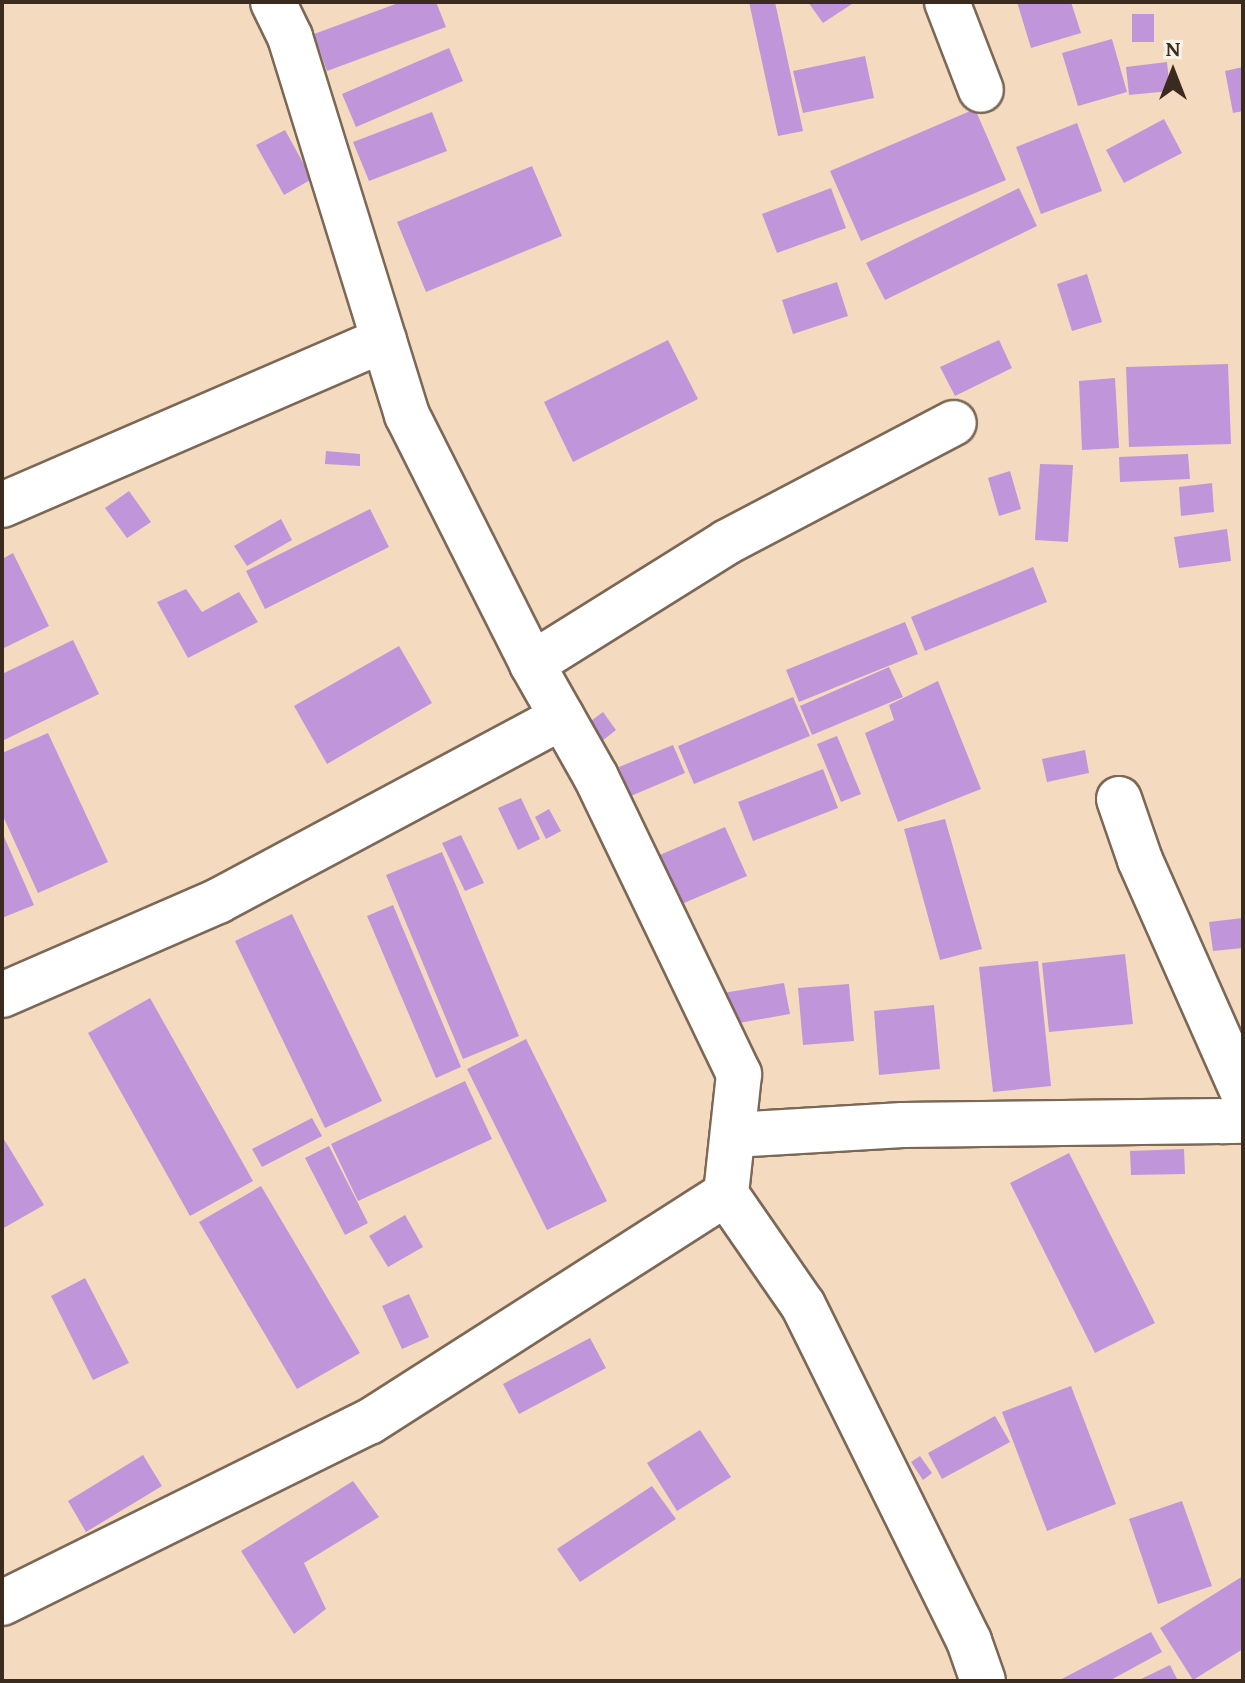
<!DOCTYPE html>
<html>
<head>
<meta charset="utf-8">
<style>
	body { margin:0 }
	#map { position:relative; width:1245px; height:1683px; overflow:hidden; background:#f4dbbf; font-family:"Gentium Book Plus",serif }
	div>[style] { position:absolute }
	.building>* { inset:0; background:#c195d9 }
	.roads { filter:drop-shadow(2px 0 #7c6856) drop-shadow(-2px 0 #7c6856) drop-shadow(0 2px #7c6856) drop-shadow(0 -2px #7c6856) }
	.minor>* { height:44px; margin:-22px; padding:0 22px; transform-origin:22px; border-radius:22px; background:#fff }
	span { translate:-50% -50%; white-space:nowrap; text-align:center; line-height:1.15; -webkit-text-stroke:8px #f7f3e8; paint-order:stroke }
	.frame { position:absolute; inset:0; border:4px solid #3b2a1e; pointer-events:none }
	.north { position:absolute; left:1133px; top:32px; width:80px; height:80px; -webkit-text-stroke:6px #f7f3e8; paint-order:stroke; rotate:0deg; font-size:22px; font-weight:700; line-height:32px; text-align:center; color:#3b2a1e }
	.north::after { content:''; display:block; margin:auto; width:28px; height:36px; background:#3b2a1e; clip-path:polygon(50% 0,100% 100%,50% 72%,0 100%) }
</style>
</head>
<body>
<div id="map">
	<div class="building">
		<div style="clip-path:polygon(401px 2px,436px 2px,446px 27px,327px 71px,314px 34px)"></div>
		<div style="clip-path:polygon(749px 2px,775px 2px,803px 131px,778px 136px)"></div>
		<div style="clip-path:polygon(808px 2px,855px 2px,823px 23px)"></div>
		<div style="clip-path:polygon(1017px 2px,1071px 2px,1081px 33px,1031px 48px)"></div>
		<div style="clip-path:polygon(1132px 14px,1154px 14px,1154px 42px,1132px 42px)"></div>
		<div style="clip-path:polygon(1112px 39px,1127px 92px,1078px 106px,1062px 53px)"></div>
		<div style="clip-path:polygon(449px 48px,463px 81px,356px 127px,342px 94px)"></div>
		<div style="clip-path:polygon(865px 56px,874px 98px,803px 113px,793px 71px)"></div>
		<div style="clip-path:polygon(1167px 62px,1170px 91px,1129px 95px,1126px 67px)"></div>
		<div style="clip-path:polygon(1243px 67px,1243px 111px,1233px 113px,1225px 71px)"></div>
		<div style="clip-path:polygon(975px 109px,1006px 180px,861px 241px,830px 171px)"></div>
		<div style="clip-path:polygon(432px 112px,447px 151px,369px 181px,353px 142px)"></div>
		<div style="clip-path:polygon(1164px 119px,1182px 153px,1124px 183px,1106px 150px)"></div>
		<div style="clip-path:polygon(1077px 123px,1102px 191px,1041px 214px,1016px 147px)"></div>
		<div style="clip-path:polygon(285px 130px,312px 179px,284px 195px,256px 145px)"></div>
		<div style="clip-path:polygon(532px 166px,562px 236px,426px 292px,397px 222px)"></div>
		<div style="clip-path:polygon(831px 188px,846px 228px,777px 253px,762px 214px)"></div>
		<div style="clip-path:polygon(1019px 188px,1037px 226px,885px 300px,866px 263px)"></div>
		<div style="clip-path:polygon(1087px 274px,1102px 322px,1072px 331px,1057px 284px)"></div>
		<div style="clip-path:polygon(837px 282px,848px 316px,793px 334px,782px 300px)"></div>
		<div style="clip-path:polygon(668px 340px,698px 399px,573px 462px,544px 402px)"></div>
		<div style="clip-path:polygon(999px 340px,1012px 368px,955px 396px,940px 367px)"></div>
		<div style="clip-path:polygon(1228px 364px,1231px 444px,1129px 447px,1126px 367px)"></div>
		<div style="clip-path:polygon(1115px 378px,1119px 448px,1082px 450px,1079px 381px)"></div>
		<div style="clip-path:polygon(326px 451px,360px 454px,360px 466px,325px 464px)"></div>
		<div style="clip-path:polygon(1188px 454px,1190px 479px,1120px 482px,1119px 457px)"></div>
		<div style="clip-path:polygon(1040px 464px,1073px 465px,1068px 542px,1035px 540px)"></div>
		<div style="clip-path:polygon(1010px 471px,1021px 509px,999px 516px,988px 478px)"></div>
		<div style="clip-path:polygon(1212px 483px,1214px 512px,1181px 516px,1179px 487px)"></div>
		<div style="clip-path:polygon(129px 491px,151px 522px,127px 538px,105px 508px)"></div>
		<div style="clip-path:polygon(370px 509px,389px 547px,265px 609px,246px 571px)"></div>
		<div style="clip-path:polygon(281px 519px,292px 540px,247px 566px,234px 546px)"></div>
		<div style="clip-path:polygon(1227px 529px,1231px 561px,1179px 568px,1174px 537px)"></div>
		<div style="clip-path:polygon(13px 553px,49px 626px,2px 649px,2px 559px)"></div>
		<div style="clip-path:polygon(1033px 567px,1047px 602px,925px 651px,911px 617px)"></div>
		<div style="clip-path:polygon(186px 589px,202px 612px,239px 592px,258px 622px,188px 658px,157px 602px)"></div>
		<div style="clip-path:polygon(905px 622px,918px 654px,799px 702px,786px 670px)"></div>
		<div style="clip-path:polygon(73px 640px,99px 694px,2px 741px,2px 674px)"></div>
		<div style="clip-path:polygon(399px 646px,432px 703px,327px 764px,294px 706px)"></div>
		<div style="clip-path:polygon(889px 667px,903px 697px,812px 735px,800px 706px)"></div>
		<div style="clip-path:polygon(938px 681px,981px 789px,898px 822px,865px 733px,894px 720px,889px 705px)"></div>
		<div style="clip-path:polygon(793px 697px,810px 736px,694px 784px,678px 746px)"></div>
		<div style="clip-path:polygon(603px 712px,616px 730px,597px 745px,583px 727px)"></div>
		<div style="clip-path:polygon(48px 733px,108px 862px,38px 893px,2px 814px,2px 753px)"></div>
		<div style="clip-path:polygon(837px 736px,861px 794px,841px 802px,817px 744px)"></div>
		<div style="clip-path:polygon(673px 745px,685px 773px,631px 796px,619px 767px)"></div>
		<div style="clip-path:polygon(1085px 750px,1089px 773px,1047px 782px,1042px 759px)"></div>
		<div style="clip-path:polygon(823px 769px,838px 808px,753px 841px,738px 802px)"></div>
		<div style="clip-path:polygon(521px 798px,540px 839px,518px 850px,498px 808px)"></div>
		<div style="clip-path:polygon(549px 809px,561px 831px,546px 839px,535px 817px)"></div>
		<div style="clip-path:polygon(945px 819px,982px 949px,940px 960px,904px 829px)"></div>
		<div style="clip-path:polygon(725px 827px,747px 876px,677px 906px,655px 857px)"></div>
		<div style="clip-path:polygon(2px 832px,34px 905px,2px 918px)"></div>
		<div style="clip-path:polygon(461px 835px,484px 883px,465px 891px,442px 843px)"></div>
		<div style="clip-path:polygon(442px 852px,519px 1036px,463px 1059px,386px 875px)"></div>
		<div style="clip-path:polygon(393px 905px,461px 1067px,436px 1078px,367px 916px)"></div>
		<div style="clip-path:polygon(292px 914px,382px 1101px,325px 1128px,235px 941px)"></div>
		<div style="clip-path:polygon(1243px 918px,1243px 948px,1213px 951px,1209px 922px)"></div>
		<div style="clip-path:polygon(1125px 954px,1133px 1024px,1049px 1032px,1042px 963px)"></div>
		<div style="clip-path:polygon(1038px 961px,1051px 1086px,993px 1092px,979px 967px)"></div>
		<div style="clip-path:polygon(784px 983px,790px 1014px,722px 1026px,717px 994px)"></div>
		<div style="clip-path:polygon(849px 984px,854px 1041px,803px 1045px,798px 988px)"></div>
		<div style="clip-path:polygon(150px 998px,253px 1181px,190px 1216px,88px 1033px)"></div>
		<div style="clip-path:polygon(934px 1005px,940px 1069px,879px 1075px,874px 1011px)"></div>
		<div style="clip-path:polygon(526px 1039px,607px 1201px,547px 1230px,467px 1069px)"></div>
		<div style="clip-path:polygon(465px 1081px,492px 1139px,358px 1201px,331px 1144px)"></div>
		<div style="clip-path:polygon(312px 1118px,322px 1136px,262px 1167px,252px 1149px)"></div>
		<div style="clip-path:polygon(2px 1136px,44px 1205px,2px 1229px)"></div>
		<div style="clip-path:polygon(329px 1146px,368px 1223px,345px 1235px,305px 1158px)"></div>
		<div style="clip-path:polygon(1184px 1149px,1185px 1174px,1131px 1175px,1130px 1151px)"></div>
		<div style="clip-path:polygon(1069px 1153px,1155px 1323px,1095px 1353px,1010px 1183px)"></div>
		<div style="clip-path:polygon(261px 1186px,360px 1353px,297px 1389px,199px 1222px)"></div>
		<div style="clip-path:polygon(405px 1215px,423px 1247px,388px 1267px,369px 1236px)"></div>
		<div style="clip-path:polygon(85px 1278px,129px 1363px,93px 1380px,51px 1296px)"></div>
		<div style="clip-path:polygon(409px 1294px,429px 1337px,402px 1349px,382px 1306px)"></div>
		<div style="clip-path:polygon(590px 1338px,606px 1368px,519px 1414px,503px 1384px)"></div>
		<div style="clip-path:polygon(1071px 1386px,1116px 1504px,1047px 1531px,1002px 1412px)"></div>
		<div style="clip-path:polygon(995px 1416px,1010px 1442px,942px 1479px,928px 1453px)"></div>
		<div style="clip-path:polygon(700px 1430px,731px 1477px,677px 1511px,647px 1463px)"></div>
		<div style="clip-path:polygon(143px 1455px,162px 1486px,86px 1532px,68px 1501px)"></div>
		<div style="clip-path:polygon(920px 1456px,932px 1473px,923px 1480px,911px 1462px)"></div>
		<div style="clip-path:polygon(353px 1481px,379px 1517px,304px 1563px,326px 1609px,294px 1634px,241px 1551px)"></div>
		<div style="clip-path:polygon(652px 1486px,676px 1519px,580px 1582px,557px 1549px)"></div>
		<div style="clip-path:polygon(1182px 1501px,1212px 1586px,1158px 1604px,1129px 1519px)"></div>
		<div style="clip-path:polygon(1243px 1576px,1243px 1649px,1193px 1680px,1160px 1628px)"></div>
		<div style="clip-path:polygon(1151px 1632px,1162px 1652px,1109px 1681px,1058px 1681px)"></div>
		<div style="clip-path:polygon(1170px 1665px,1178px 1681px,1137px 1681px)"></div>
	</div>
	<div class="roads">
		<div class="minor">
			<div style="left:273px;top:2px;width:39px;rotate:64deg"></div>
			<div style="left:290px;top:37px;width:396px;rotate:72.8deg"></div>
			<div style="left:407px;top:415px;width:279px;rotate:63.3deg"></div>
			<div style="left:532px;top:664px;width:130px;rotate:60.5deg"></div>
			<div style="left:596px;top:777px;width:330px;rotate:64.3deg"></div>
			<div style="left:739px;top:1074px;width:121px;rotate:96.2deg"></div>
			<div style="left:726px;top:1194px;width:135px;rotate:55.3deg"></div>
			<div style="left:803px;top:1305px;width:375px;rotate:63.7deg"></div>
			<div style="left:969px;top:1641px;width:42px;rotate:70.7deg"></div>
			<div style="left:947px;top:2px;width:94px;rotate:68.9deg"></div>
			<div style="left:2px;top:505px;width:416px;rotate:-23.4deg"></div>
			<div style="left:532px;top:664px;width:230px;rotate:-32deg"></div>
			<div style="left:727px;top:542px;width:256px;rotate:-27.7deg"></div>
			<div style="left:1119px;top:799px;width:65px;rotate:71deg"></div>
			<div style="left:1140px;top:860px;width:254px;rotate:66.1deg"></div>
			<div style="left:2px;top:995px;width:236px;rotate:-23.5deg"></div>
			<div style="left:218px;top:901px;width:390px;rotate:-28.1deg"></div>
			<div style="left:733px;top:1135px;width:170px;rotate:-3.4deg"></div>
			<div style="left:903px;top:1125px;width:340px;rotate:-0.7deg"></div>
			<div style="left:2px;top:1603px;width:409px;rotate:-26.3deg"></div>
			<div style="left:369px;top:1422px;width:424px;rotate:-32.6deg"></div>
		</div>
	</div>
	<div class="frame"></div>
	<div class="north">N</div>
</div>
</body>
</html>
